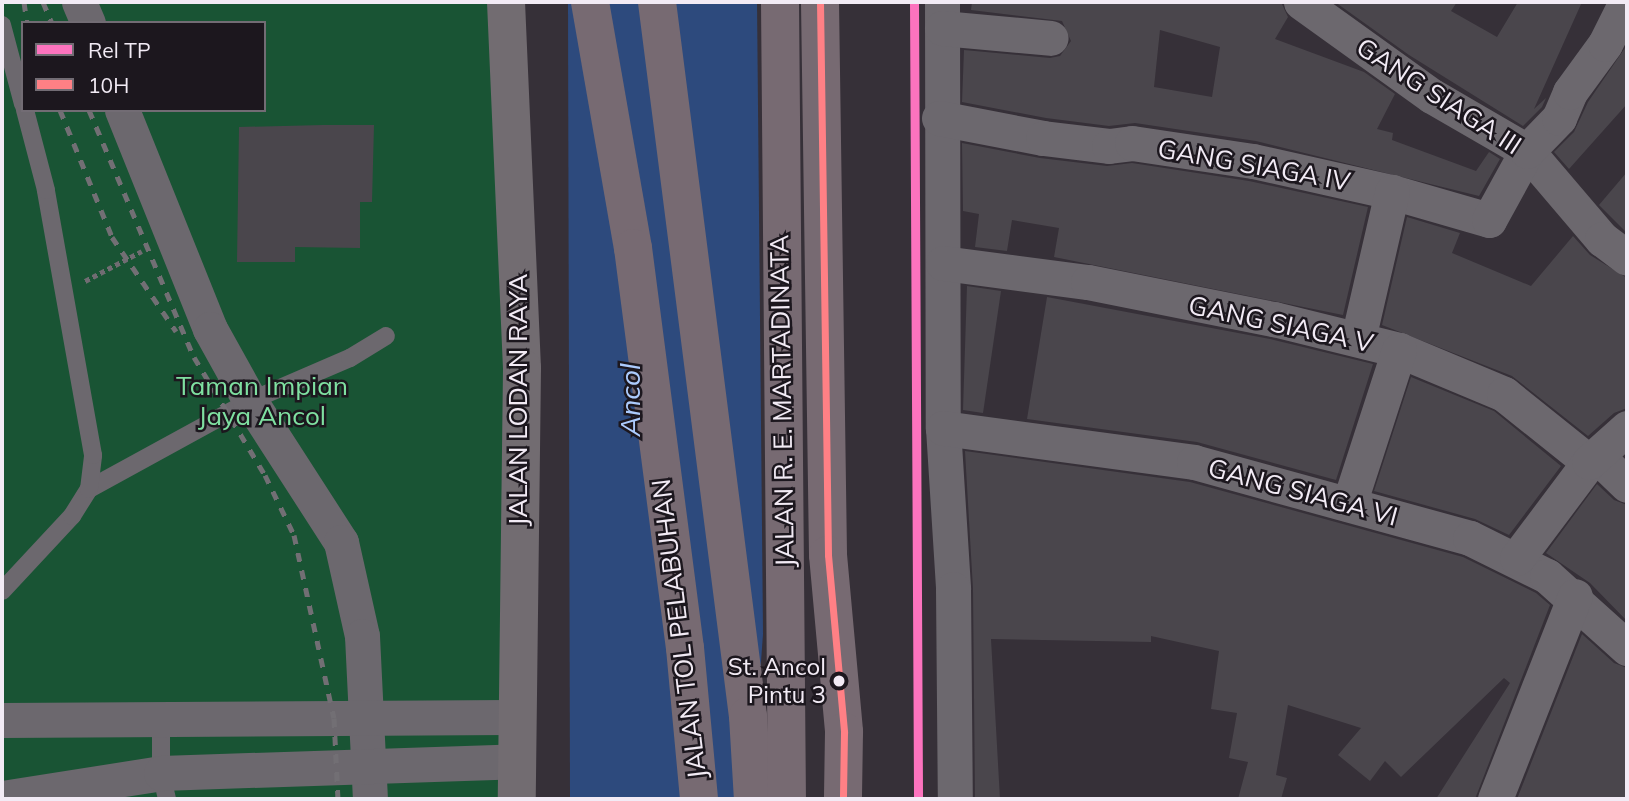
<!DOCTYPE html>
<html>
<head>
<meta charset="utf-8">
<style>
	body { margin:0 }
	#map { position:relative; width:1629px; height:801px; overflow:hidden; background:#363038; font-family:Mulish,sans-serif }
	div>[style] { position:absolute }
	.green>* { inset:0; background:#195434 }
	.water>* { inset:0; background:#2d4a7d }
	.building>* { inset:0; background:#4a464c }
	.path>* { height:4.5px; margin-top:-2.25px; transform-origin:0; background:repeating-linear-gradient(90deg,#706c72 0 5px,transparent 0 8.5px) }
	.lane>* { height:18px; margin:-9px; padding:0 9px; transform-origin:9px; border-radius:9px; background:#6c686e }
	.street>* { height:35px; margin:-17.5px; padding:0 17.5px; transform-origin:17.5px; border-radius:17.5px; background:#6c686e }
	.secondary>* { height:38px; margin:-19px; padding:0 19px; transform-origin:19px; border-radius:19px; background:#726c71 }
	.highway>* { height:38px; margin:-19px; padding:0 19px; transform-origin:19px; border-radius:19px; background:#776a72 }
	.rail>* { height:5px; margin-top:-2.5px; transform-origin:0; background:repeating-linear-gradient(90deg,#726f74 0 9px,transparent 0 18px) }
	.bus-1>* { height:7px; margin:-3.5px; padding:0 3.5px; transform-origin:3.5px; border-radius:3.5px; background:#ff8085 }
	.rail-1>* { height:9px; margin:-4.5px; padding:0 4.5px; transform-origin:4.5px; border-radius:4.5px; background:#fc73be }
	.dots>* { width:19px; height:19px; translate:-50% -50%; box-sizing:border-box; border:4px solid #1c171e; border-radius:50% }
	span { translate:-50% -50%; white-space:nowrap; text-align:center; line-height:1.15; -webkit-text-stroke:5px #1c171e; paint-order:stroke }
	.bus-label { font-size:24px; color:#f2ebf5 }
	.right { translate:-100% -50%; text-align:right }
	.street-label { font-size:26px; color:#f2ebf5 }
	.park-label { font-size:26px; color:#7fe0a1 }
	.water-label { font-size:28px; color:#accbfd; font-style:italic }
	.frame { position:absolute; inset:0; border:4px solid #f2ebf5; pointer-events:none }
	.legend { position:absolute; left:21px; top:21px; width:245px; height:91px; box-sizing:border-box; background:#1c171e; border:2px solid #726c74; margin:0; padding:9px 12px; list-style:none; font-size:21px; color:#f2ebf5 }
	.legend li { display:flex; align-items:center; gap:14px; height:35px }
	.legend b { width:35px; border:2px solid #726c74 }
</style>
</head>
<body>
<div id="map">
	<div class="green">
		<div style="clip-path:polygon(evenodd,2px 2px,506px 2px,517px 799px,2px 799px,2px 2px,23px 23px,264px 23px,264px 110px,23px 110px,23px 23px)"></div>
	</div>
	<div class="water">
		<div style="clip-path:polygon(568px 2px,757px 2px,763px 634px,751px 799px,570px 799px)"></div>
	</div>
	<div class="building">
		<div style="clip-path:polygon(evenodd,972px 2px,1281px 2px,1288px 17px,1275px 39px,1364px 72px,1395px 94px,1377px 129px,1393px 133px,1392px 140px,1476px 171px,1489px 152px,1500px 159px,1479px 196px,1256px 141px,1135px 123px,1109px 126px,1046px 118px,962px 102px,964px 50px,1050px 58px,1060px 56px,1071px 41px,1062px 21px,971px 10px,972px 2px,1160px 30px,1220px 47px,1212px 97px,1154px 87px,1160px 30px)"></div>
		<div style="clip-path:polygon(1335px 2px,1457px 2px,1451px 11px,1497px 37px,1518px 2px,1582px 2px,1534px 109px,1546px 98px,1542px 107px,1523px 126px,1409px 55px)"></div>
		<div style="clip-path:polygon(1627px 45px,1627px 104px,1569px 169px,1554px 152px,1574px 132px,1588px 102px)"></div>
		<div style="clip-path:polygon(323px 125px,374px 125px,372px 202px,360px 202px,360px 248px,295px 247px,295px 262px,237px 262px,239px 127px)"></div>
		<div style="clip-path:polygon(962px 143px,1040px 158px,1107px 166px,1132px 163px,1249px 181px,1368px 207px,1343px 315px,1054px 257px,1059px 228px,1012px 220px,1007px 251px,975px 247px,979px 214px,963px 211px)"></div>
		<div style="clip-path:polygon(1627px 172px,1627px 233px,1599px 205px)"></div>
		<div style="clip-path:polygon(1407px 217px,1460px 233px,1452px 253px,1531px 286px,1573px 236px,1590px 255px,1627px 278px,1627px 408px,1614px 413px,1588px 436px,1512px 376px,1382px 325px)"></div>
		<div style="clip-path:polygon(967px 286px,1001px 291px,983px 413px,963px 410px)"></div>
		<div style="clip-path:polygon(1047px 297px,1270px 339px,1373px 364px,1336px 480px,1197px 442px,1027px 419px)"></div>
		<div style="clip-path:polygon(1411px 377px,1494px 411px,1561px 466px,1509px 535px,1475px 519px,1374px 491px)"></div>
		<div style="clip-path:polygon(965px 451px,1190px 482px,1463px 557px,1536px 593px,1550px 605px,1475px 799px,1436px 799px,1510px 683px,1504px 678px,1401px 777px,1385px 761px,1370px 781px,1338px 755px,1361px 728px,1288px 705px,1276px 775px,1287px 778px,1281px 799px,1238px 799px,1248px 762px,1229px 758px,1237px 713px,1211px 709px,1219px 651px,1151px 636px,1151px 642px,991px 639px,1000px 799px,975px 799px,973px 589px)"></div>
		<div style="clip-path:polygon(1597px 484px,1614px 500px,1627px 505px,1627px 621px,1590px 583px,1546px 553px)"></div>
		<div style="clip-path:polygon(1582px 634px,1614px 663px,1627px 668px,1627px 799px,1517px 799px)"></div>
	</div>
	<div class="path">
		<div style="left:85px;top:281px;width:64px;rotate:-27.8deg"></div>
	</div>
	<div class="lane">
		<div style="left:2px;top:25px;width:82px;rotate:75.1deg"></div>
		<div style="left:89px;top:489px;width:183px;rotate:-28.7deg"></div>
		<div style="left:250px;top:401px;width:109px;rotate:-23.3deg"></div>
		<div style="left:350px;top:358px;width:42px;rotate:-31.4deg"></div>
		<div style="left:2px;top:591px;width:103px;rotate:-47deg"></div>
		<div style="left:72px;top:516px;width:32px;rotate:-58deg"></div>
		<div style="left:89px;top:489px;width:34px;rotate:-83deg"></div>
		<div style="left:93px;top:455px;width:269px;rotate:-100.1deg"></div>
		<div style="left:46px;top:190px;width:83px;rotate:-104.7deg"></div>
		<div style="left:161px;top:720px;width:53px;rotate:90deg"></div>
		<div style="left:161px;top:773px;width:27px;rotate:77deg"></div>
	</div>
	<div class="street">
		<div style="left:79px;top:2px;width:23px;rotate:67deg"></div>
		<div style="left:942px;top:2px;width:426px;rotate:89.9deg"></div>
		<div style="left:943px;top:428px;width:161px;rotate:86.4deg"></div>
		<div style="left:953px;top:589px;width:210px;rotate:89.5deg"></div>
		<div style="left:1301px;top:2px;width:161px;rotate:35.7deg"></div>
		<div style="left:1432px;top:96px;width:110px;rotate:30.1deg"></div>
		<div style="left:1527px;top:151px;width:116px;rotate:49.6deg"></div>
		<div style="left:1602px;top:239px;width:31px;rotate:37deg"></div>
		<div style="left:942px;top:28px;width:109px;rotate:5.2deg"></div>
		<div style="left:122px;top:110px;width:236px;rotate:68.1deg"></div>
		<div style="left:210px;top:329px;width:82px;rotate:60.9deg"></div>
		<div style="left:250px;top:401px;width:168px;rotate:57.2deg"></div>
		<div style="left:341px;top:542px;width:96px;rotate:77.4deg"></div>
		<div style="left:362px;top:636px;width:163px;rotate:87.2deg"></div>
		<div style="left:939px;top:118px;width:106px;rotate:10.9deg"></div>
		<div style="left:1043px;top:138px;width:66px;rotate:6.9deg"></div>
		<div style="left:1109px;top:146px;width:23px;rotate:-7deg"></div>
		<div style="left:1132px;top:143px;width:122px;rotate:8.5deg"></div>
		<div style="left:1253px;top:161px;width:142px;rotate:12.6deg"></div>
		<div style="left:1392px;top:192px;width:101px;rotate:16.1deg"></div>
		<div style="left:1489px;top:220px;width:79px;rotate:-61.2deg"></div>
		<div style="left:1527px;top:151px;width:46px;rotate:-45.9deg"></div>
		<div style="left:1559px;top:118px;width:28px;rotate:-67deg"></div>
		<div style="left:1570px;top:92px;width:59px;rotate:-53.9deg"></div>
		<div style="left:1605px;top:44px;width:47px;rotate:-63.4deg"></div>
		<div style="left:943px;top:263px;width:146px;rotate:7.5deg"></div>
		<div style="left:1088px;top:282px;width:190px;rotate:11.3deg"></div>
		<div style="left:1274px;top:319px;width:129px;rotate:13.9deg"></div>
		<div style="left:1399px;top:350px;width:114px;rotate:22.7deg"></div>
		<div style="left:1504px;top:394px;width:109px;rotate:38.7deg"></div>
		<div style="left:1358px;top:339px;width:151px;rotate:-77deg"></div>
		<div style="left:943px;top:428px;width:253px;rotate:7.7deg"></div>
		<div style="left:1194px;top:462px;width:286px;rotate:15.4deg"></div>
		<div style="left:1470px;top:538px;width:86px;rotate:26.3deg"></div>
		<div style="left:1547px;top:576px;width:108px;rotate:42deg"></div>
		<div style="left:1598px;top:457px;width:40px;rotate:44deg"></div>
		<div style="left:1349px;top:504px;width:162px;rotate:-72deg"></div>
		<div style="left:1517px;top:558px;width:120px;rotate:-53.1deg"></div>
		<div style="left:1589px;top:462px;width:51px;rotate:-41.8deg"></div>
		<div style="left:2px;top:720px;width:513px;rotate:-0.34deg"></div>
		<div style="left:2px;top:798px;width:161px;rotate:-8.9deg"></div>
		<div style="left:161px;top:773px;width:355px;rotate:-1.9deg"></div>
		<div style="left:1495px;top:799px;width:218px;rotate:-68.5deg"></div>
	</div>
	<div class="secondary">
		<div style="left:506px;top:2px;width:366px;rotate:87.5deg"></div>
		<div style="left:522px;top:368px;width:431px;rotate:90.7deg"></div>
	</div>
	<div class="highway">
		<div style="left:590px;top:2px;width:250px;rotate:80.1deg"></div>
		<div style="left:633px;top:248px;width:403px;rotate:82.6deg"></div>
		<div style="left:685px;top:648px;width:152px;rotate:84.7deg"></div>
		<div style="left:657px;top:2px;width:720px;rotate:82.74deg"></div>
		<div style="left:748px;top:716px;width:83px;rotate:86.6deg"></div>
		<div style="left:780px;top:2px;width:797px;rotate:89.5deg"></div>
		<div style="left:820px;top:2px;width:553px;rotate:89.17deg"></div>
		<div style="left:828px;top:555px;width:178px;rotate:84.8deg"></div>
		<div style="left:844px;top:732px;width:67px;rotate:90.9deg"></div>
	</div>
	<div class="rail">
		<div style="left:24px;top:2px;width:21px;rotate:82deg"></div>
		<div style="left:43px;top:2px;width:23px;rotate:67deg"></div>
		<div style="left:60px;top:110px;width:137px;rotate:67.7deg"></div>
		<div style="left:112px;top:237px;width:114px;rotate:55.8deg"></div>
		<div style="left:89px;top:110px;width:268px;rotate:67deg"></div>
		<div style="left:194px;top:357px;width:138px;rotate:59deg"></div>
		<div style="left:265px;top:475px;width:67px;rotate:64.2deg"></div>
		<div style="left:294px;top:535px;width:187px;rotate:77.7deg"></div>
		<div style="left:334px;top:718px;width:81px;rotate:87.2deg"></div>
	</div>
	<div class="bus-1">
		<div style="left:820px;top:2px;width:553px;rotate:89.17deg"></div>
		<div style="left:828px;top:555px;width:178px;rotate:84.8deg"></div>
		<div style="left:844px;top:732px;width:67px;rotate:90.9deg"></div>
	</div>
	<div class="rail-1">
		<div style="left:914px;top:2px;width:797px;rotate:89.71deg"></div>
	</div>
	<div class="dots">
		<div style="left:839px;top:681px;background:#f2ebf5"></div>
	</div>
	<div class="bus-label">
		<span class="right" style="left:826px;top:681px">St. Ancol<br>Pintu 3</span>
	</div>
	<div class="street-label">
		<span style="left:1439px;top:96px;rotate:33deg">GANG SIAGA III</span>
		<span style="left:1254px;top:165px;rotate:10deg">GANG SIAGA IV</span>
		<span style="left:1281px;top:324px;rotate:12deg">GANG SIAGA V</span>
		<span style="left:518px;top:400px;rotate:-90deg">JALAN LODAN RAYA</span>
		<span style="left:782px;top:401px;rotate:-91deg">JALAN R. E. MARTADINATA</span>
		<span style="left:1303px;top:492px;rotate:15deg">GANG SIAGA VI</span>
		<span style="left:679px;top:629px;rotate:-97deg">JALAN TOL PELABUHAN</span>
	</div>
	<div class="park-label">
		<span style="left:262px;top:401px">Taman Impian<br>Jaya Ancol</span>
	</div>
	<div class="water-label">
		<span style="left:630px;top:400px;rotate:-90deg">Ancol</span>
	</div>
	<div class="frame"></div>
	<ul class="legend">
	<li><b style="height:9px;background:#fc73be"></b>Rel TP</li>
	<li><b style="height:9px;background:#ff8085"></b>10H</li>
	</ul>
</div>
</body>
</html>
